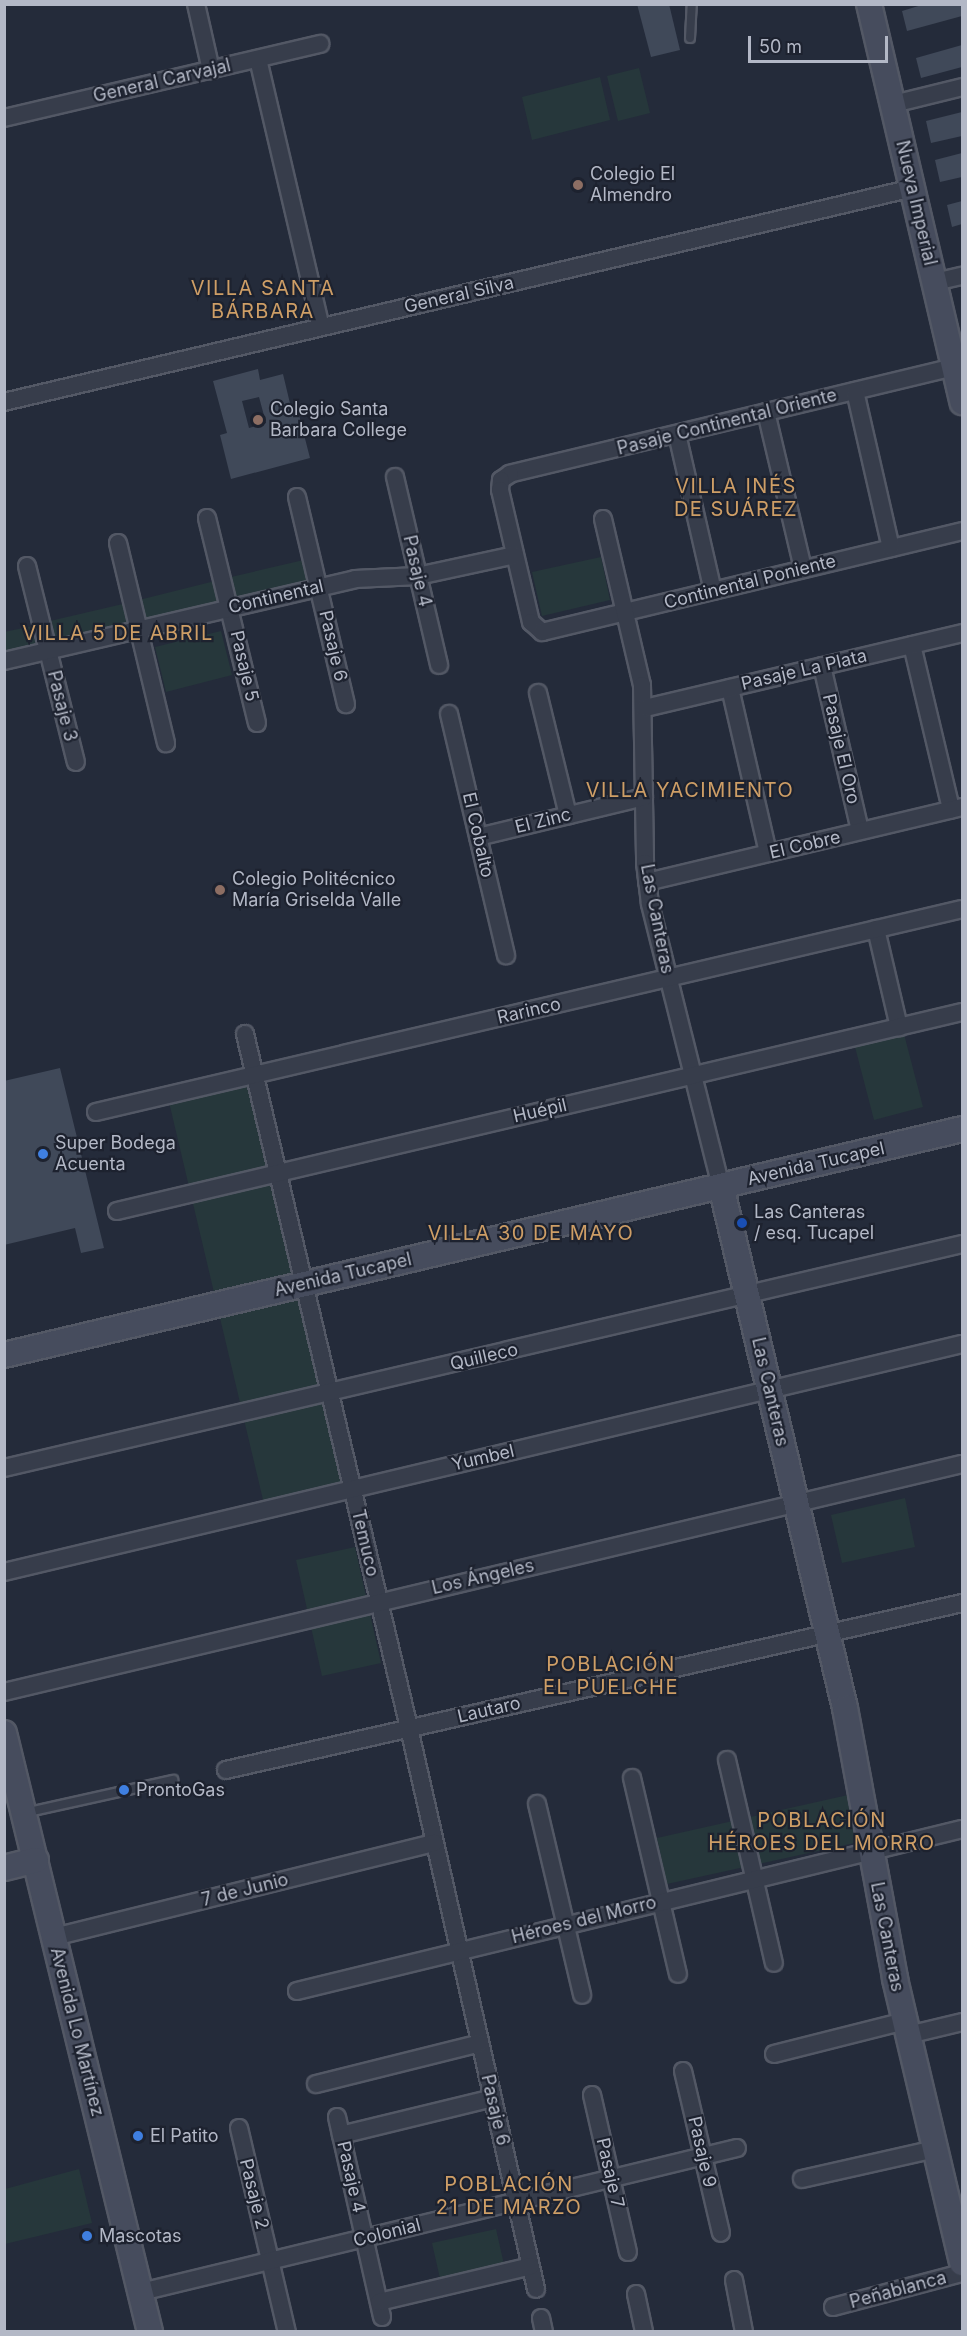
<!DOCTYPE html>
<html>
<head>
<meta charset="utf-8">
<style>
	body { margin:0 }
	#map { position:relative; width:967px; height:2336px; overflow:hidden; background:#242b3a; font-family:Inter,sans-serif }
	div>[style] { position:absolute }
	.green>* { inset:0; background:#26373b }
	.building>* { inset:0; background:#404959 }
	.roads { filter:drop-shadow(2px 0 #535865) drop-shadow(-2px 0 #535865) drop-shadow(0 2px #535865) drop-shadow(0 -2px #535865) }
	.lane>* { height:8px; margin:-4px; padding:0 4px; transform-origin:4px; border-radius:4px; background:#373d4b }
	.street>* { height:16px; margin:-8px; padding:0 8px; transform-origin:8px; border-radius:8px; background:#373d4b }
	.secondary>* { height:24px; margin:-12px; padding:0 12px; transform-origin:12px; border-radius:12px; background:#464c5d }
	.dots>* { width:16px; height:16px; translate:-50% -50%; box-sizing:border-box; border:3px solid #1d222f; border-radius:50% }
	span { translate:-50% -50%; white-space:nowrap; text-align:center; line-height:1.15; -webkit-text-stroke:4.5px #1d222f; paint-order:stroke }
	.street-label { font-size:18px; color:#b3b8c6 }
	.poi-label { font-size:18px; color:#b3b8c6 }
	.left { translate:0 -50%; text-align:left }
	.neighbourhood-label { font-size:20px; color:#ce9e66; letter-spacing:1.5px }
	.frame { position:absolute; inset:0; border:6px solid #b3b8c6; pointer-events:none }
	.scale { position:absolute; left:748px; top:36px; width:140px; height:27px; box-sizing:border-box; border:3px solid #b3b8c6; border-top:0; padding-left:8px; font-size:18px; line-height:21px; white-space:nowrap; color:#b3b8c6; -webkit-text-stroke:4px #1d222f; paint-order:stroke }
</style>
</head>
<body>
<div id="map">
	<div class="green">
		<div style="clip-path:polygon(639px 68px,650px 113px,618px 121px,607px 76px)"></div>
		<div style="clip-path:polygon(600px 77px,610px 120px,532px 140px,522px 97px)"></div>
		<div style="clip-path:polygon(601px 557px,610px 600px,542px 616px,532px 572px)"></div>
		<div style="clip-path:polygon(308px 559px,313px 580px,237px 598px,231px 577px)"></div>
		<div style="clip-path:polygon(215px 581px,220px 601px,144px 620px,139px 600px)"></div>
		<div style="clip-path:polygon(127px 603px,132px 624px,56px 641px,50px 621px)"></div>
		<div style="clip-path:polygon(38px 625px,43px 646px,5px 655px,4px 632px)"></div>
		<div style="clip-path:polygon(221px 631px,232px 675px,166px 692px,155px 647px)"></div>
		<div style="clip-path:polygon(904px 1034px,923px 1107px,874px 1120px,855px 1047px)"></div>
		<div style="clip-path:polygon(247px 1084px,348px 1484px,264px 1504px,169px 1102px)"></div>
		<div style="clip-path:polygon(905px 1498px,915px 1547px,842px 1563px,831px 1515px)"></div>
		<div style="clip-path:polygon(355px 1547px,381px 1663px,322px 1676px,296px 1560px)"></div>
		<div style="clip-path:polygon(848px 1795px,859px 1842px,667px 1884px,657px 1838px)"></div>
		<div style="clip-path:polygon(79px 2169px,92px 2223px,5px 2244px,5px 2189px)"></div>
		<div style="clip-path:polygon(496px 2229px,505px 2269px,441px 2283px,432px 2243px)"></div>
	</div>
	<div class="building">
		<div style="clip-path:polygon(637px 4px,669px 4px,680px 50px,651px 57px)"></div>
		<div style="clip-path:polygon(925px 4px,962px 4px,962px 16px,907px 31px,902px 11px)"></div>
		<div style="clip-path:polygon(962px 45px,962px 67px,921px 78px,916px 58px)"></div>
		<div style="clip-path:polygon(962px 112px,962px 136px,931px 143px,926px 121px)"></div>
		<div style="clip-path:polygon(962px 153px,962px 177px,940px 182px,935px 160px)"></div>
		<div style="clip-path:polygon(962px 201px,962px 224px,952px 227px,947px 205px)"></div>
		<div style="clip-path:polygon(evenodd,258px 369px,260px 380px,283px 374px,293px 416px,299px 415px,310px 458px,231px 479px,220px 435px,227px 433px,213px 381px,258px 369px,259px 397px,266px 423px,249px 428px,242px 401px,259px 397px)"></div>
		<div style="clip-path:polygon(60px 1068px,104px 1248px,81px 1253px,75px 1228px,4px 1245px,4px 1081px)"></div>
	</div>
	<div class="roads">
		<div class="lane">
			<div style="left:690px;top:38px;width:34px;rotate:-87deg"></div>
			<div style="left:24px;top:1813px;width:153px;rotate:-12.5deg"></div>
		</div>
		<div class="street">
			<div style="left:196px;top:4px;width:68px;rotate:77.2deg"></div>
			<div style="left:258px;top:59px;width:275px;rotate:76.8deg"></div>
			<div style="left:893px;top:104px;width:71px;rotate:-13.8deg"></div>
			<div style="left:4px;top:118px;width:325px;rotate:-13.2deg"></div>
			<div style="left:935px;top:282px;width:28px;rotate:-13deg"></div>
			<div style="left:954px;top:367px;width:457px;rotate:166.5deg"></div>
			<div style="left:510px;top:474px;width:11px;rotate:146deg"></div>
			<div style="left:501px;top:480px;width:10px;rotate:96deg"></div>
			<div style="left:500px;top:490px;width:136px;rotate:76.8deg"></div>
			<div style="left:531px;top:622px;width:15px;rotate:42deg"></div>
			<div style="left:542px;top:632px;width:432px;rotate:-13.5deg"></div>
			<div style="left:855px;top:391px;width:161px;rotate:77.1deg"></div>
			<div style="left:4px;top:402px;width:934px;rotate:-13.25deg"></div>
			<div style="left:766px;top:412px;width:161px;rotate:76.7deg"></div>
			<div style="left:677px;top:434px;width:161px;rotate:77.1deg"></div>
			<div style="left:395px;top:477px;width:193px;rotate:76.8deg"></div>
			<div style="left:297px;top:497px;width:213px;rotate:76.7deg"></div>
			<div style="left:207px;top:518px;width:211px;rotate:76.3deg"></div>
			<div style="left:603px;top:519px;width:171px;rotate:76.8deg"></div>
			<div style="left:642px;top:685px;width:178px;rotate:89deg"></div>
			<div style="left:645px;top:863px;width:41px;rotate:83deg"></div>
			<div style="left:650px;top:904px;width:291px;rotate:75.9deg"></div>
			<div style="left:118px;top:543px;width:206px;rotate:76.5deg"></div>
			<div style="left:27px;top:566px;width:202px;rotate:76deg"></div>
			<div style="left:912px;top:645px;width:169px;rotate:76.6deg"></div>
			<div style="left:4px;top:661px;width:360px;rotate:-13.1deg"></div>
			<div style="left:355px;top:579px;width:63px;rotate:-2.7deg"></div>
			<div style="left:418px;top:576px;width:99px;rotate:-12.2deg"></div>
			<div style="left:822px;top:666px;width:169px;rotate:77deg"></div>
			<div style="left:730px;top:688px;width:169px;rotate:77deg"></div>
			<div style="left:538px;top:693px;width:126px;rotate:76.2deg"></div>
			<div style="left:645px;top:708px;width:326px;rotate:-13.3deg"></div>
			<div style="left:449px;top:714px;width:248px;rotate:76.7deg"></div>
			<div style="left:478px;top:837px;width:171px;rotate:-13.5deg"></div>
			<div style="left:647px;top:882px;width:324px;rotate:-13.4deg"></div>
			<div style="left:876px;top:929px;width:101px;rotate:76.8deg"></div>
			<div style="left:245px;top:1034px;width:713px;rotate:76.7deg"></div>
			<div style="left:409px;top:1728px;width:575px;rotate:77.24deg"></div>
			<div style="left:96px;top:1112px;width:889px;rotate:-13.19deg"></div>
			<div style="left:117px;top:1211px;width:868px;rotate:-13.25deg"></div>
			<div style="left:4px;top:1468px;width:984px;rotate:-13.16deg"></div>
			<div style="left:4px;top:1572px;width:985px;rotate:-13.39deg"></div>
			<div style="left:4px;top:1692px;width:985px;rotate:-13.39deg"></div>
			<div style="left:727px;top:1760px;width:208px;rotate:77deg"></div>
			<div style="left:226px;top:1770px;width:755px;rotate:-12.78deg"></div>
			<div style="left:632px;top:1778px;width:201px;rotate:76.8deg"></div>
			<div style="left:537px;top:1804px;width:196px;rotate:76.7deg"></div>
			<div style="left:54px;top:1937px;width:392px;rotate:-13.9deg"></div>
			<div style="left:297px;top:1991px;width:684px;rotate:-13.69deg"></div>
			<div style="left:908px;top:2035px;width:56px;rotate:-13.5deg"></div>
			<div style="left:774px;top:2054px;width:135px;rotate:-14.1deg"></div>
			<div style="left:683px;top:2071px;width:166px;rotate:76.8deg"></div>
			<div style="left:316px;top:2084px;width:169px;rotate:-14deg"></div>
			<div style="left:592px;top:2095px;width:161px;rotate:77.1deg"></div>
			<div style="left:337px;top:2117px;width:205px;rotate:77.3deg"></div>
			<div style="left:239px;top:2128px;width:210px;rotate:76.8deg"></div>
			<div style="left:341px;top:2135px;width:156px;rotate:-13.7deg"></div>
			<div style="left:802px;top:2179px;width:136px;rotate:-12.7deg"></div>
			<div style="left:734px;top:2280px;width:53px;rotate:79.1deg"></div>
			<div style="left:141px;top:2292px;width:613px;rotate:-13.58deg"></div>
			<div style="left:636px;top:2294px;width:39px;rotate:78deg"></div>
			<div style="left:379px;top:2302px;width:156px;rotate:-13.3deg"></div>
			<div style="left:833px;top:2307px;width:133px;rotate:-14.8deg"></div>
			<div style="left:541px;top:2318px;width:14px;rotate:78deg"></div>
		</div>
		<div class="secondary">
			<div style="left:869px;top:4px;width:409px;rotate:76.8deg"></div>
			<div style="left:721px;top:1186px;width:537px;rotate:76.64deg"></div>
			<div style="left:845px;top:1708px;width:276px;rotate:79.5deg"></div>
			<div style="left:895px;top:1979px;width:292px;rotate:76.7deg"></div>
			<div style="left:4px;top:1355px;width:984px;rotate:-13.27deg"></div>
			<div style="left:4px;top:1733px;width:617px;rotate:76.3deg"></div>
			<div style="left:4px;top:1868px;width:33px;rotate:-14deg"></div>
		</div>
	</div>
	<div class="dots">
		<div style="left:578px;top:185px;background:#8d6e63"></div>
		<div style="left:258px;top:420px;background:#8d6e63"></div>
		<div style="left:220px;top:890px;background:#8d6e63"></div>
		<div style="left:43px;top:1154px;background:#3f7fe0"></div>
		<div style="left:742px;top:1223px;background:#1a4fb4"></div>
		<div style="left:124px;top:1790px;background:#3f7fe0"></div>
		<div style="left:138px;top:2136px;background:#3f7fe0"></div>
		<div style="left:87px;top:2236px;background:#3f7fe0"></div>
	</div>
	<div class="street-label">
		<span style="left:162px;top:81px;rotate:-13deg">General Carvajal</span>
		<span style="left:916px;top:203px;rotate:77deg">Nueva Imperial</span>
		<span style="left:459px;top:295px;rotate:-13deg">General Silva</span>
		<span style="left:727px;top:422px;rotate:-14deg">Pasaje Continental Oriente</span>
		<span style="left:417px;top:571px;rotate:77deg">Pasaje 4</span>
		<span style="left:750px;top:582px;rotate:-14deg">Continental Poniente</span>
		<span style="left:276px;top:597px;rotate:-13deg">Continental</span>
		<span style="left:333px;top:646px;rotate:77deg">Pasaje 6</span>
		<span style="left:244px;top:666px;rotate:77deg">Pasaje 5</span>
		<span style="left:804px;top:670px;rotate:-13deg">Pasaje La Plata</span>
		<span style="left:62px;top:706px;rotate:76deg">Pasaje 3</span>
		<span style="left:841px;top:749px;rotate:77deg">Pasaje El Oro</span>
		<span style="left:543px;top:821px;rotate:-14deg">El Zinc</span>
		<span style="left:478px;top:835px;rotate:77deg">El Cobalto</span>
		<span style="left:805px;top:845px;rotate:-13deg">El Cobre</span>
		<span style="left:657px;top:919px;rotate:79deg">Las Canteras</span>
		<span style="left:529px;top:1011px;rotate:-13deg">Rarinco</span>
		<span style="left:540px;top:1111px;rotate:-13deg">Huépil</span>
		<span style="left:816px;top:1164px;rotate:-13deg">Avenida Tucapel</span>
		<span style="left:343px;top:1275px;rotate:-13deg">Avenida Tucapel</span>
		<span style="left:484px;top:1357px;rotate:-13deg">Quilleco</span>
		<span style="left:770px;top:1392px;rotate:77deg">Las Canteras</span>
		<span style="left:483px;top:1458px;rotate:-13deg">Yumbel</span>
		<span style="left:365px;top:1543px;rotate:77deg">Temuco</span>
		<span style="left:483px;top:1577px;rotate:-13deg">Los Ángeles</span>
		<span style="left:489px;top:1710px;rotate:-13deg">Lautaro</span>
		<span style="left:245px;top:1890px;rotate:-14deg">7 de Junio</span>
		<span style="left:584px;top:1920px;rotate:-14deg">Héroes del Morro</span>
		<span style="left:887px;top:1937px;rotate:79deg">Las Canteras</span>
		<span style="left:77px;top:2032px;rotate:76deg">Avenida Lo Martínez</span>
		<span style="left:495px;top:2110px;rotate:77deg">Pasaje 6</span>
		<span style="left:702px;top:2152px;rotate:77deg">Pasaje 9</span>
		<span style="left:610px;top:2173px;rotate:77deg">Pasaje 7</span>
		<span style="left:351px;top:2177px;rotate:77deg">Pasaje 4</span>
		<span style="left:254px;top:2194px;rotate:76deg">Pasaje 2</span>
		<span style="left:387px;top:2233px;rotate:-14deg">Colonial</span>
		<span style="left:898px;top:2290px;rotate:-15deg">Peñablanca</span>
	</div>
	<div class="poi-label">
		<span class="left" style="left:590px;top:185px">Colegio El<br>Almendro</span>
		<span class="left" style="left:270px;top:420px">Colegio Santa<br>Barbara College</span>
		<span class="left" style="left:232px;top:890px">Colegio Politécnico<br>María Griselda Valle</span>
		<span class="left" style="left:55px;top:1154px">Super Bodega<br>Acuenta</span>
		<span class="left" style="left:754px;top:1223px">Las Canteras<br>/ esq. Tucapel</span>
		<span class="left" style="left:136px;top:1790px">ProntoGas</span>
		<span class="left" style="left:150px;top:2136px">El Patito</span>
		<span class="left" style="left:99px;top:2236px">Mascotas</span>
	</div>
	<div class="neighbourhood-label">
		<span style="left:263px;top:300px">VILLA SANTA<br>BÁRBARA</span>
		<span style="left:736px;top:498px">VILLA INÉS<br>DE SUÁREZ</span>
		<span style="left:118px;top:633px">VILLA 5 DE ABRIL</span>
		<span style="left:690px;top:790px">VILLA YACIMIENTO</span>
		<span style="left:531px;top:1233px">VILLA 30 DE MAYO</span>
		<span style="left:611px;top:1676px">POBLACIÓN<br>EL PUELCHE</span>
		<span style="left:822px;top:1832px">POBLACIÓN<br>HÉROES DEL MORRO</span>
		<span style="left:509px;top:2196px">POBLACIÓN<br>21 DE MARZO</span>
	</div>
	<div class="frame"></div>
	<div class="scale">50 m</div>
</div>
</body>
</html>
